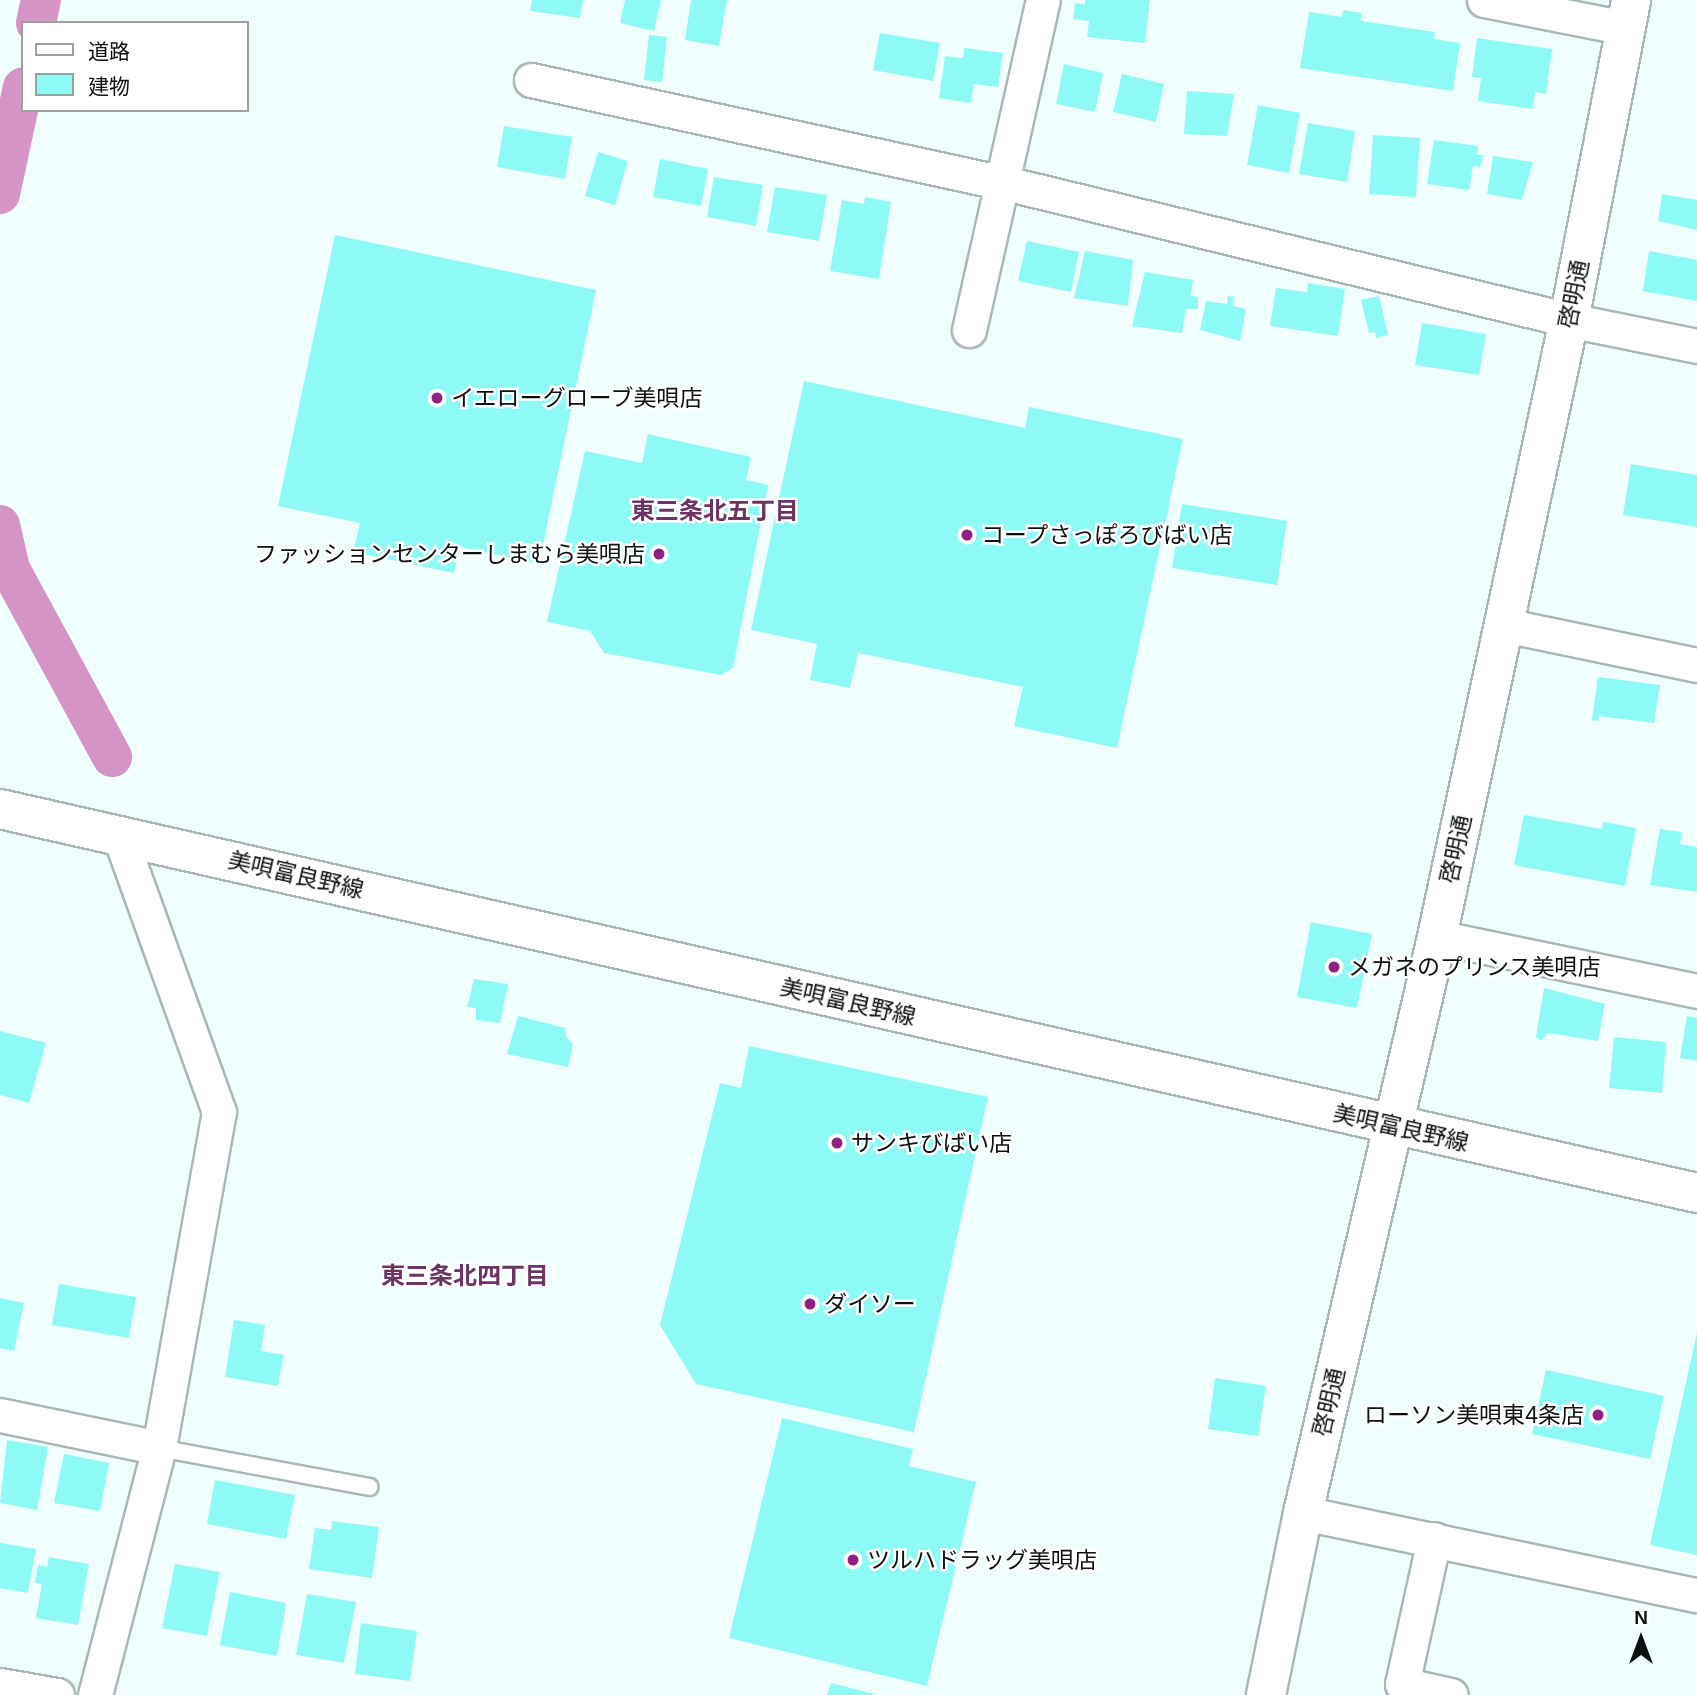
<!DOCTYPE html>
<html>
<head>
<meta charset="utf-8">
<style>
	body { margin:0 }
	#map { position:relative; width:1697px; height:1695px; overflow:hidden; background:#f0fffd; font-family:Helvetica,"Noto Sans JP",sans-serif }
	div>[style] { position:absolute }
	.canal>* { height:40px; margin:-20px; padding:0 20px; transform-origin:20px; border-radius:20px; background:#d494c6 }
	.building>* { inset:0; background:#8dfaf5 }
	.roads { filter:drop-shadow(2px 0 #a9b7b6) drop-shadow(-2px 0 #a9b7b6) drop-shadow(0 2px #a9b7b6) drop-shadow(0 -2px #a9b7b6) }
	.lane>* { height:16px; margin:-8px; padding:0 8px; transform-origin:8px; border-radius:8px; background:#fff }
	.street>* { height:33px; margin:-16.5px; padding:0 16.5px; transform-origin:16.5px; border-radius:16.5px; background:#fff }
	.secondary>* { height:38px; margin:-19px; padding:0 19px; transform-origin:19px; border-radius:19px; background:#fff }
	.primary>* { height:38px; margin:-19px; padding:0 19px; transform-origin:19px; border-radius:19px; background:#fff }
	.dots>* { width:19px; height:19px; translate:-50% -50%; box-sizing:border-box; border:4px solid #fff; border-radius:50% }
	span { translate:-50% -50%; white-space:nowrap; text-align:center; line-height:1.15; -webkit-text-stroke:5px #fff; paint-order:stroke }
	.street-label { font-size:23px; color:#0c1010 }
	.poi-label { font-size:23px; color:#0c1010 }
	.left { translate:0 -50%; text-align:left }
	.right { translate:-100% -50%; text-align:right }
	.neighbourhood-label { font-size:24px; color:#6c3462; font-weight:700 }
	.legend { position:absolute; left:21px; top:21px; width:228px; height:91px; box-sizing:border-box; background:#fff; border:2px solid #9e9f9f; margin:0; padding:9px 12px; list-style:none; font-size:21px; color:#0c1010 }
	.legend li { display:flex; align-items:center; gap:14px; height:35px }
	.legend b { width:35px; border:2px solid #9e9f9f }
	.north { position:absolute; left:1606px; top:1604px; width:70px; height:70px; -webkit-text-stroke:5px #fff; paint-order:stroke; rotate:0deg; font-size:19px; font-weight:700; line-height:28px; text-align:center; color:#0c1010 }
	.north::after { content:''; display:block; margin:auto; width:24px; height:32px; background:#0c1010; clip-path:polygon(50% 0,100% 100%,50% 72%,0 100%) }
</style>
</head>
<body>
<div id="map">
	<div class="canal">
		<div style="left:36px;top:23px;width:24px;rotate:-78deg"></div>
		<div style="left:0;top:194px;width:109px;rotate:-77.9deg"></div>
		<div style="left:0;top:525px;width:45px;rotate:77.2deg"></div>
		<div style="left:10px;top:569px;width:214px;rotate:61.5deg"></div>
	</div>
	<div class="building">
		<div style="clip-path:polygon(532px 0,583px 0,580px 18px,530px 11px)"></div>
		<div style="clip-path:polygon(625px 0,661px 0,654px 31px,620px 23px)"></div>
		<div style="clip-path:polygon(691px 0,727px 0,719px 46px,685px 40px)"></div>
		<div style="clip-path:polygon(1085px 0,1150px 0,1145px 43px,1087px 37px,1089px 21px,1073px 19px,1075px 3px,1085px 4px)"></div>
		<div style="clip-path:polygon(1343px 10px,1362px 13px,1361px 21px,1435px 32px,1434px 39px,1460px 43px,1453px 91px,1300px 68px,1309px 12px,1342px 17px)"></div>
		<div style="clip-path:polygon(880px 33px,940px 43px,933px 81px,873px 70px)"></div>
		<div style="clip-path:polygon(649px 35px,667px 37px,662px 82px,644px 80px)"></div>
		<div style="clip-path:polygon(1477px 38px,1552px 49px,1546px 94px,1535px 92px,1533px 109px,1478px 101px,1481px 78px,1472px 77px)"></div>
		<div style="clip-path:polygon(964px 48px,1003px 53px,998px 87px,974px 84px,971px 103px,939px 98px,945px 56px,963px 58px)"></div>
		<div style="clip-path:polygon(1064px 64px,1103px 73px,1095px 112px,1056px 104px)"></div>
		<div style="clip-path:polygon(1122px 74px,1164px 84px,1156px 122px,1113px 112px)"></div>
		<div style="clip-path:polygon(1187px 91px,1234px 94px,1227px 136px,1184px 134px)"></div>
		<div style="clip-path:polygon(1258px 105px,1300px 113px,1289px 173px,1247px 165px)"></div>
		<div style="clip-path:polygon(1308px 123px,1355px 131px,1347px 182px,1299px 174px)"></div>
		<div style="clip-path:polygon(504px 126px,572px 137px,565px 179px,497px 167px)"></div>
		<div style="clip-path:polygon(1373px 135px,1420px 138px,1416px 197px,1369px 194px)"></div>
		<div style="clip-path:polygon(1434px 140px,1478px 146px,1477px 155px,1483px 155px,1481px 167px,1473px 166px,1469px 190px,1427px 184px)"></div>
		<div style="clip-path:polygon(598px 152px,628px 161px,615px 205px,585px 196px)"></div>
		<div style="clip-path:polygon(1493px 156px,1533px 162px,1522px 200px,1487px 194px)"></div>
		<div style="clip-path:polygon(660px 159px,708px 169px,701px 206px,653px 197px)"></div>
		<div style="clip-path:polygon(714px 177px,763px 185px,756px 226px,707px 217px)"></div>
		<div style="clip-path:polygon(775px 187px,827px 195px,819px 241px,767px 232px)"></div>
		<div style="clip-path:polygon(1662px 194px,1697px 200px,1697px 230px,1658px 221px)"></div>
		<div style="clip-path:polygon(865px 197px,891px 202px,879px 279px,830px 271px,842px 200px,864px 204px)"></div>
		<div style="clip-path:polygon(335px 235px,596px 290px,539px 564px,460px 547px,454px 573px,353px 552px,360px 523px,278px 506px)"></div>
		<div style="clip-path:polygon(1027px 241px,1079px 252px,1071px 292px,1018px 281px)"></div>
		<div style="clip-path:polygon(1085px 251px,1133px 260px,1128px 306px,1074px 298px)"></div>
		<div style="clip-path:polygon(1649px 251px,1697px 260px,1697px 301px,1643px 291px)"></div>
		<div style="clip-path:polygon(1145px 272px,1193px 280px,1191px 296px,1198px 297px,1198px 309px,1186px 309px,1182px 333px,1132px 326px)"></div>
		<div style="clip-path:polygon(1308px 283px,1345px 289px,1338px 336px,1270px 326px,1276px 288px,1307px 292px)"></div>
		<div style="clip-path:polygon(1228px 296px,1233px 297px,1233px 306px,1246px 309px,1240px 341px,1200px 330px,1206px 301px,1227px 304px)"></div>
		<div style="clip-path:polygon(1379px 296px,1388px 335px,1376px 338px,1375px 332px,1369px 333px,1361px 300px)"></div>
		<div style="clip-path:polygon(1422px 323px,1486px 334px,1479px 375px,1415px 365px)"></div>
		<div style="clip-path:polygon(804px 381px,1025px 428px,1029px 407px,1183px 439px,1117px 748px,1014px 726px,1023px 687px,858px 653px,850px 688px,810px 680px,817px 644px,751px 630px)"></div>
		<div style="clip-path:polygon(648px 434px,751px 457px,746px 480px,768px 485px,733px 668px,721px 675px,604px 653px,590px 631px,547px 622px,585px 451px,642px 463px)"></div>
		<div style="clip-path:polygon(1631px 464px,1697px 475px,1697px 527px,1623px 515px)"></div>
		<div style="clip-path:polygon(1182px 504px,1287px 521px,1277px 585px,1172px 568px)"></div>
		<div style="clip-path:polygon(1598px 677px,1660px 685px,1654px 723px,1599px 716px,1599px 721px,1592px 720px)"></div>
		<div style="clip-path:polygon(1524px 815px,1602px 829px,1603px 822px,1636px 828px,1625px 886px,1514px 865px)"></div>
		<div style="clip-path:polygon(1660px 829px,1682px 832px,1680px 844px,1697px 847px,1697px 892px,1650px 885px)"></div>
		<div style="clip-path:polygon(1311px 922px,1372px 934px,1357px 1008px,1297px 997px)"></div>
		<div style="clip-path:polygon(474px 979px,508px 984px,500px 1023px,476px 1020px,476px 1008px,467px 1007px)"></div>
		<div style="clip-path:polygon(1544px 988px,1605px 1004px,1598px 1041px,1548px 1033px,1541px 1041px,1536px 1037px)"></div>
		<div style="clip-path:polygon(518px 1016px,565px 1028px,566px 1037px,573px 1044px,568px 1067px,507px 1054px)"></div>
		<div style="clip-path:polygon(1687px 1016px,1697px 1018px,1697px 1061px,1680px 1058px)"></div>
		<div style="clip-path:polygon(0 1031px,46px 1043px,29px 1103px,0 1095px)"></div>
		<div style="clip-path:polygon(1614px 1037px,1666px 1042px,1662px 1093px,1609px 1088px)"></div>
		<div style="clip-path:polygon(749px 1046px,988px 1097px,914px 1432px,696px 1384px,660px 1325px,720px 1083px,741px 1088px)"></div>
		<div style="clip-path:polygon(59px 1284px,136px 1297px,129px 1338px,52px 1325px)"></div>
		<div style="clip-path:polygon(0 1298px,24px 1303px,14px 1351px,0 1348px)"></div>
		<div style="clip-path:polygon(234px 1320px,265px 1325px,261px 1351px,284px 1355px,278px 1386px,225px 1377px)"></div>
		<div style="clip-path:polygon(1697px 1333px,1697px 1555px,1650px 1545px)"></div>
		<div style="clip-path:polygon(1546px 1370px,1664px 1396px,1650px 1459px,1532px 1434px)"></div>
		<div style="clip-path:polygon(1215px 1378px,1266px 1386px,1258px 1436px,1208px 1429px)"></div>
		<div style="clip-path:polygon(782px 1418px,913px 1449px,909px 1466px,976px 1482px,927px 1686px,729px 1638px)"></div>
		<div style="clip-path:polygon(7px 1440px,48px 1447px,37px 1510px,0 1503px)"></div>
		<div style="clip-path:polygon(64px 1454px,109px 1463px,100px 1511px,54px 1503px)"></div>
		<div style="clip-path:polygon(215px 1480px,295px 1495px,286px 1539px,207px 1524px)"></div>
		<div style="clip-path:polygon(332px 1521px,379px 1527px,372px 1578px,309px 1569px,315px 1528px,331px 1530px)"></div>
		<div style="clip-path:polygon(0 1543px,36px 1549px,28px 1593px,0 1588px)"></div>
		<div style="clip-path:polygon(49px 1557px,89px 1564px,78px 1625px,36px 1618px,42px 1584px,35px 1583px,38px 1565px,47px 1567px)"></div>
		<div style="clip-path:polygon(175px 1564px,220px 1572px,207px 1636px,162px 1628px)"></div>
		<div style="clip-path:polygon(230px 1592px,286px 1603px,277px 1656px,220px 1645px)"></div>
		<div style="clip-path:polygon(307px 1594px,356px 1602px,344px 1663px,296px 1655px)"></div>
		<div style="clip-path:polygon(361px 1623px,417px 1631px,410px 1681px,355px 1674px)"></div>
		<div style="clip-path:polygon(831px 1683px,874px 1694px,874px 1695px,827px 1695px)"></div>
	</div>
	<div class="roads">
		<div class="lane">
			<div style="left:159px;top:1448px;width:214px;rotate:10.5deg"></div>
		</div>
		<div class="street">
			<div style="left:1484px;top:0;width:144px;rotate:11.2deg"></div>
			<div style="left:531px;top:80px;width:485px;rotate:12.3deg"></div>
			<div style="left:1005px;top:183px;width:580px;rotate:13.65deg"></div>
			<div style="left:1569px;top:320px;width:131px;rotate:11.5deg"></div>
			<div style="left:969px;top:330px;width:338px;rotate:-77.4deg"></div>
			<div style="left:1504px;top:625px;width:197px;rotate:11.7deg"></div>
			<div style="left:1437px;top:937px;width:266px;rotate:11.7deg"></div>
			<div style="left:0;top:1415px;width:162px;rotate:11.7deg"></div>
			<div style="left:1303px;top:1513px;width:402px;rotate:11.8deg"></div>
			<div style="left:1434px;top:1539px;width:148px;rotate:102.4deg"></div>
			<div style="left:1402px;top:1684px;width:50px;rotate:12.7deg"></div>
			<div style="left:0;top:1685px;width:58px;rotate:10deg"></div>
			<div style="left:95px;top:1695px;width:255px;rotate:-75.5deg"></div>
			<div style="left:159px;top:1448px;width:341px;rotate:-79.9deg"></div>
			<div style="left:219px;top:1112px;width:295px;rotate:-109.8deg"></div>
		</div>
		<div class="secondary">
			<div style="left:1266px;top:1695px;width:186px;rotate:-78.5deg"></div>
			<div style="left:1303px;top:1513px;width:591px;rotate:-76.9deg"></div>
			<div style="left:1437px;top:937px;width:631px;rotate:-77.92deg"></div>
			<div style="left:1569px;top:320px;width:326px;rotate:-79deg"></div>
		</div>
		<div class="primary">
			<div style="left:0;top:809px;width:1740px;rotate:12.75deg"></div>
		</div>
	</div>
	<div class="dots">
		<div style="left:437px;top:398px;background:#912181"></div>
		<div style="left:967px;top:535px;background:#912181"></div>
		<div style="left:659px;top:554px;background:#912181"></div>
		<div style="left:1334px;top:967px;background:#912181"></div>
		<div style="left:837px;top:1143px;background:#912181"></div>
		<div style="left:810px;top:1304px;background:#912181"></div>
		<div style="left:1598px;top:1415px;background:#912181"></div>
		<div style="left:853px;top:1560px;background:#912181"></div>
	</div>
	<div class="street-label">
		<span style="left:1574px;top:294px;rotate:-79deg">啓明通</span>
		<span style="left:1456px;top:849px;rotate:-78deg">啓明通</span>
		<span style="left:296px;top:875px;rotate:13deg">美唄富良野線</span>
		<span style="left:848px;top:1002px;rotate:13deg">美唄富良野線</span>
		<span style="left:1401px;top:1128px;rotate:13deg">美唄富良野線</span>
		<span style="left:1329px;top:1402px;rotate:-77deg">啓明通</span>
	</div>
	<div class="poi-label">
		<span class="left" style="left:451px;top:398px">イエローグローブ美唄店</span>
		<span class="left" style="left:981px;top:535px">コープさっぽろびばい店</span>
		<span class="right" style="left:645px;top:554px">ファッションセンターしまむら美唄店</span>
		<span class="left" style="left:1348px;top:967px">メガネのプリンス美唄店</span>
		<span class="left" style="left:851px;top:1143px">サンキびばい店</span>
		<span class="left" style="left:824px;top:1304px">ダイソー</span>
		<span class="right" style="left:1584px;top:1415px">ローソン美唄東4条店</span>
		<span class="left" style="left:867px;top:1560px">ツルハドラッグ美唄店</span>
	</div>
	<div class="neighbourhood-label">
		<span style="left:715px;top:511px">東三条北五丁目</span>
		<span style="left:465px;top:1276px">東三条北四丁目</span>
	</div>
	<ul class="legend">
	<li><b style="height:9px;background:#fff"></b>道路</li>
	<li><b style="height:19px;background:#8dfaf5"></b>建物</li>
	</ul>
	<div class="north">N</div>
</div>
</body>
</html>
